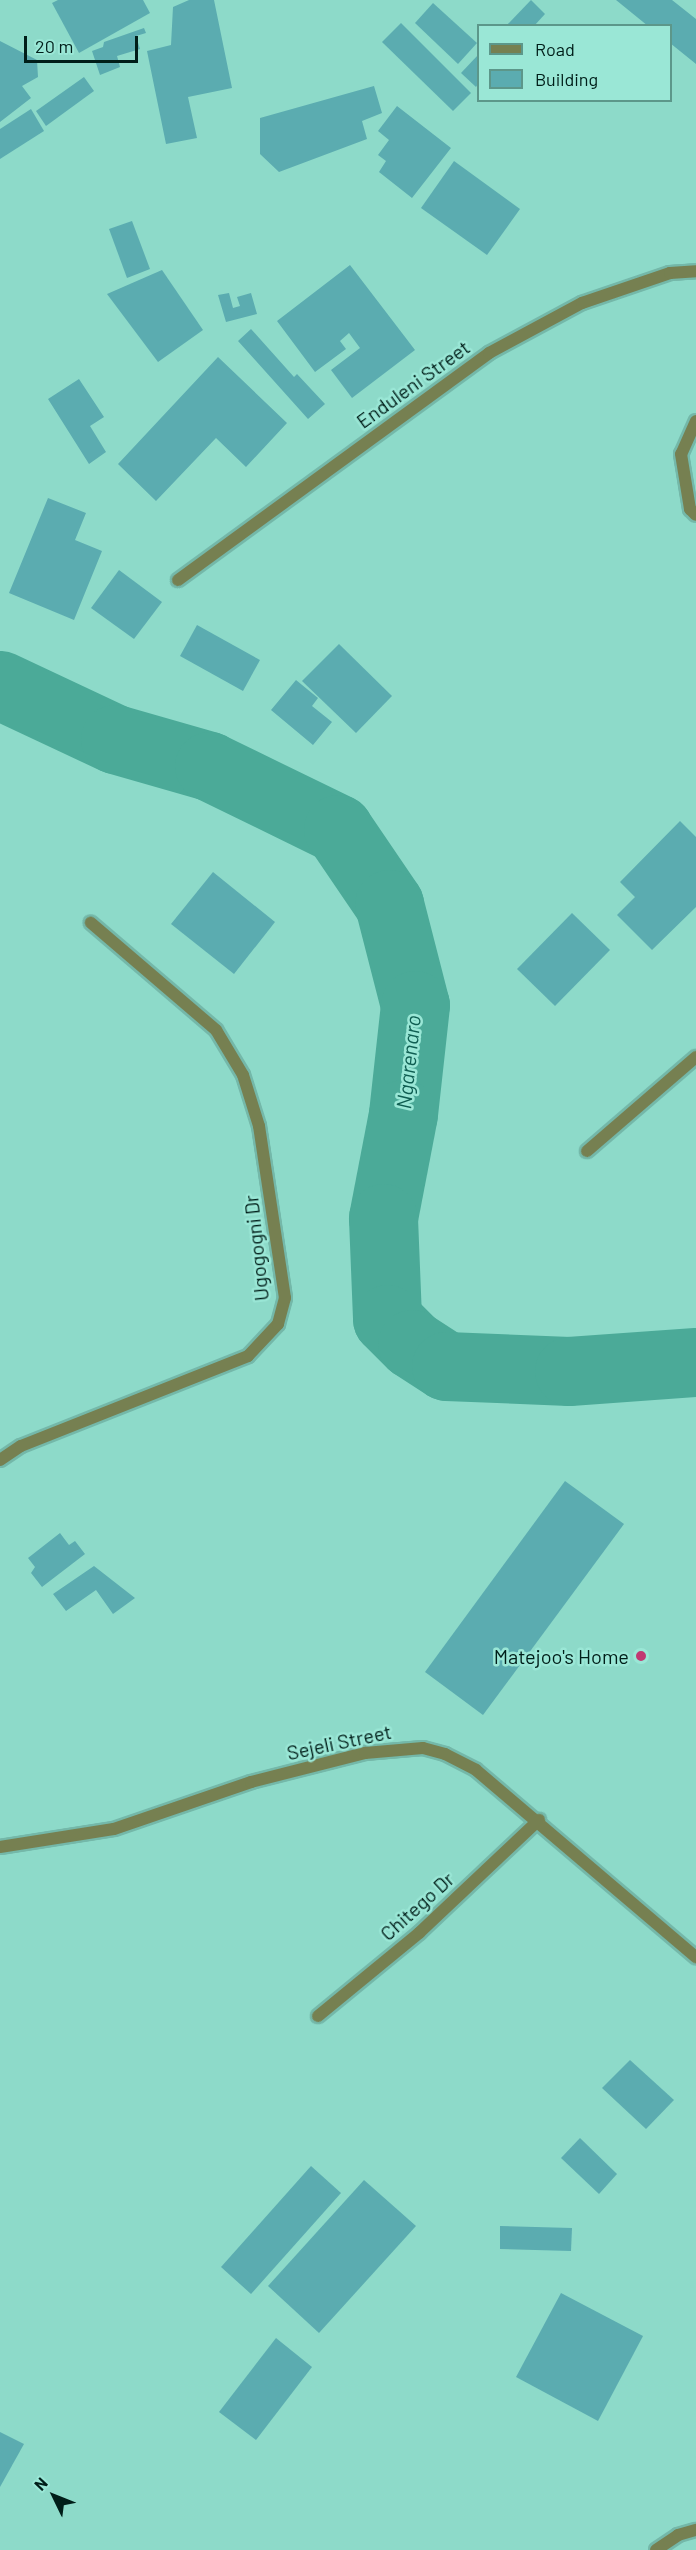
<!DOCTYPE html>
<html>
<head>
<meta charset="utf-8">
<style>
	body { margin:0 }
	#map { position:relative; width:696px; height:2550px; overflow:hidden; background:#8ddac9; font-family:Barlow,sans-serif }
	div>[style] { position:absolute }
	.river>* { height:69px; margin:-34.5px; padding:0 34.5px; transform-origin:34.5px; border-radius:34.5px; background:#4baa98 }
	.building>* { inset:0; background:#5bacb0 }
	.roads { filter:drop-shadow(2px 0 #74b8a9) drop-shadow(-2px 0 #74b8a9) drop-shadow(0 2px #74b8a9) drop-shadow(0 -2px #74b8a9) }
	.street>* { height:12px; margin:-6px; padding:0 6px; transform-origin:6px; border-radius:6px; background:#768051 }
	.dots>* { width:16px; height:16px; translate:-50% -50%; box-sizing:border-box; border:3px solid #9ae7d6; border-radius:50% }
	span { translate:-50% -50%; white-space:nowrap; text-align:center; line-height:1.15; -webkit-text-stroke:5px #9ae7d6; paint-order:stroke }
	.street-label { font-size:20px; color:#001e19 }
	.poi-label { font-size:20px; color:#001e19 }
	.right { translate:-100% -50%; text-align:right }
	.water-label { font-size:21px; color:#0f5e52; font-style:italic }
	.legend { position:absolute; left:477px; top:24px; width:195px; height:78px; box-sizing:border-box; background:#9ae7d6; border:2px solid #5c978a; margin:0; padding:8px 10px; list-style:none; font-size:18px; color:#001e19 }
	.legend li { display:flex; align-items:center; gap:12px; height:30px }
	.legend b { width:30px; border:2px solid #5c978a }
	.north { position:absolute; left:24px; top:2466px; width:60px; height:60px; -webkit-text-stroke:4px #9ae7d6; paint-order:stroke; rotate:313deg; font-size:16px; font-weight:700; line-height:24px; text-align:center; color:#001e19 }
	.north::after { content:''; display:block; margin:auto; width:21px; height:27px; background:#001e19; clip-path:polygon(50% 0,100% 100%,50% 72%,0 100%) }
	.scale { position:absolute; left:24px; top:36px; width:114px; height:27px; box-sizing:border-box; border:3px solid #001e19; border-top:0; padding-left:8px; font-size:18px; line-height:21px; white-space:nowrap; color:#001e19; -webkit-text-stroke:4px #9ae7d6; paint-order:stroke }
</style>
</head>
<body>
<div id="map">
	<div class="river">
		<div style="left:0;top:685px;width:127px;rotate:25.2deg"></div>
		<div style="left:115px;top:739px;width:98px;rotate:16deg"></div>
		<div style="left:209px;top:766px;width:144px;rotate:26deg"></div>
		<div style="left:338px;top:829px;width:91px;rotate:55.8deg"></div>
		<div style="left:389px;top:904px;width:104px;rotate:75.6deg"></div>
		<div style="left:415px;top:1005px;width:110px;rotate:96.3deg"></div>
		<div style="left:403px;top:1114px;width:106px;rotate:100.9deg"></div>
		<div style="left:383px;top:1218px;width:101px;rotate:87.7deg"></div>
		<div style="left:387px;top:1319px;width:35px;rotate:45deg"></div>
		<div style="left:412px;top:1344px;width:40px;rotate:32.9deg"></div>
		<div style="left:446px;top:1366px;width:123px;rotate:2.3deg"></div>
		<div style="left:569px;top:1371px;width:127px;rotate:-4.1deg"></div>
	</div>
	<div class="building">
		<div style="clip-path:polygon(58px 0,143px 0,150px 13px,79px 53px,52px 3px)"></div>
		<div style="clip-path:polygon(189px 0,214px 0,232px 88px,188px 97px,197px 138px,166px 144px,147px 51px,171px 45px,173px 7px)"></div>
		<div style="clip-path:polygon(531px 0,545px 14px,534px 26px,506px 26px)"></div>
		<div style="clip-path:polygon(616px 0,672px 0,696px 19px,696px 64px,670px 43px,670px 26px,648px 26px)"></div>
		<div style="clip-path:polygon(433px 3px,477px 43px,458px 64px,415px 23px)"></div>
		<div style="clip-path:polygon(401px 23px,471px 93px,453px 111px,382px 42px)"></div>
		<div style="clip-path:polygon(144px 28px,146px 33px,136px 36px,140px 49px,117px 56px,120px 67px,100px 75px,92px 51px,103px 47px,104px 42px)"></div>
		<div style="clip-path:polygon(0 41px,37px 60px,38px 77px,22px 86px,31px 98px,0 122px)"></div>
		<div style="clip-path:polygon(478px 55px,478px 84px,476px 87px,461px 73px)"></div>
		<div style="clip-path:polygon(84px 77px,94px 91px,46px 126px,36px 111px)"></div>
		<div style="clip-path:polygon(374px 86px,382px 113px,362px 121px,367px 139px,279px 172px,260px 154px,260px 118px)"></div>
		<div style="clip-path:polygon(397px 106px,451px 148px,412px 198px,379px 172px,386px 161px,378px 155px,389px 140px,378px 131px)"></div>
		<div style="clip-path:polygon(31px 109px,44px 131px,0 159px,0 129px)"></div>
		<div style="clip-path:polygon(454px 161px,520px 209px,487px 255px,421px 208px)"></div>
		<div style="clip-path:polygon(132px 221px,150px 269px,127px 278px,109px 229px)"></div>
		<div style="clip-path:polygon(350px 265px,415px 350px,352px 398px,331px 370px,360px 348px,349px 333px,340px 341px,346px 349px,315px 372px,277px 321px)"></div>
		<div style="clip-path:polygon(162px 270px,203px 330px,158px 362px,107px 294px)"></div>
		<div style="clip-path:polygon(229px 293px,233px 308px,240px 306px,237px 297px,251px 293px,257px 314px,226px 322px,218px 295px)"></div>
		<div style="clip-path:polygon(251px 329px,294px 377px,297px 374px,325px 404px,308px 419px,238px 341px)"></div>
		<div style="clip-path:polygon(218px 357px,287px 423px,246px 467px,216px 438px,156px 501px,118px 464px)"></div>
		<div style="clip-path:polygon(79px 379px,104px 417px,90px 426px,106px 452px,89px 464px,48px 399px)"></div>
		<div style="clip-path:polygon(48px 498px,86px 513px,75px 540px,102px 551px,74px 620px,9px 593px)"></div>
		<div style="clip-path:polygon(119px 570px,162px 602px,134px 639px,91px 608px)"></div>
		<div style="clip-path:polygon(197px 625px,260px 660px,243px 691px,180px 656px)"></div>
		<div style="clip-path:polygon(339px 644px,392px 696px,356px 733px,302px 681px)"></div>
		<div style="clip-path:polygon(296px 680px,318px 698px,312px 706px,332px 722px,313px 745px,271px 710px)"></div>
		<div style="clip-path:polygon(680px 821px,696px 837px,696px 907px,652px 950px,617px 915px,635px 897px,620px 882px)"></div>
		<div style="clip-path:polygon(213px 872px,275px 922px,234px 974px,171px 924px)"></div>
		<div style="clip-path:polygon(572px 913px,610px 950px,555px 1006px,517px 969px)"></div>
		<div style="clip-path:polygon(565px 1481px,624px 1524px,483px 1715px,425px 1672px)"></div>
		<div style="clip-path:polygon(60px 1533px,69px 1545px,75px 1541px,85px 1554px,42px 1587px,31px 1573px,35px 1567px,28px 1558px)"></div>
		<div style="clip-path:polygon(94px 1566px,135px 1598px,113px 1614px,96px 1590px,66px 1611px,53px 1594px)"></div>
		<div style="clip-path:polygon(630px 2060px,674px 2100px,646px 2129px,602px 2088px)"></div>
		<div style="clip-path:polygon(580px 2138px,617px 2174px,599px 2194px,561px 2158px)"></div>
		<div style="clip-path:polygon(311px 2166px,341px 2193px,251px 2294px,221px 2267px)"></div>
		<div style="clip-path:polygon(364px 2180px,416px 2226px,319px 2333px,268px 2286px)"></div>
		<div style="clip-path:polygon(500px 2226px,572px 2228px,571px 2251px,500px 2249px)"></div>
		<div style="clip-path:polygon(561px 2293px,643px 2336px,598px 2421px,516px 2377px)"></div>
		<div style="clip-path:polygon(276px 2338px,312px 2367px,256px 2440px,219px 2412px)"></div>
		<div style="clip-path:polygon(0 2432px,24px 2444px,0 2487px)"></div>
	</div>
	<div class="roads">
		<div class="street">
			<div style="left:696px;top:421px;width:36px;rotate:114deg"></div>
			<div style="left:681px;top:454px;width:56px;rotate:80.7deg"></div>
			<div style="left:690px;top:509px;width:8px;rotate:45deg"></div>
			<div style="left:178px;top:580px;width:385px;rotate:-36.1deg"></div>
			<div style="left:489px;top:353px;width:106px;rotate:-28.3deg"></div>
			<div style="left:582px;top:303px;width:93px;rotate:-18.8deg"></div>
			<div style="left:670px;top:273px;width:26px;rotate:-4deg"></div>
			<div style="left:587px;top:1151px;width:144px;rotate:-40.8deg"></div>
			<div style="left:0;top:1460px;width:25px;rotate:-34deg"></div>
			<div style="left:21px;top:1446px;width:244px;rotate:-21.6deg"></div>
			<div style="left:248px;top:1356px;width:44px;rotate:-46.8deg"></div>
			<div style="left:278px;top:1324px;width:27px;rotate:-75deg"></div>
			<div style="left:285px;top:1298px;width:174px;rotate:-98.6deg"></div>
			<div style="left:259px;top:1126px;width:53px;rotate:-107.4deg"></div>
			<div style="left:243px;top:1075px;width:52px;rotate:-121deg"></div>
			<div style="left:216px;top:1030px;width:165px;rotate:-139.4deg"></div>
			<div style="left:0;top:1847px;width:115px;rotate:-9deg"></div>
			<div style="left:114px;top:1829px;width:145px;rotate:-18.9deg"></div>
			<div style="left:251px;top:1782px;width:118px;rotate:-14.3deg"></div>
			<div style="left:365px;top:1753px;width:58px;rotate:-4.9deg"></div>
			<div style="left:423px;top:1748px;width:23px;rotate:15deg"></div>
			<div style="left:445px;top:1754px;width:35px;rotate:27deg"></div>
			<div style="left:476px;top:1770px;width:289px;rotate:40.4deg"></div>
			<div style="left:318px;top:2016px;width:131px;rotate:-39.4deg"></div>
			<div style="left:419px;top:1933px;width:165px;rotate:-43.3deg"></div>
			<div style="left:656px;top:2550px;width:27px;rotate:-34deg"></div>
			<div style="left:678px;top:2535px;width:19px;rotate:-16deg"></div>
		</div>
	</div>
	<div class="dots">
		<div style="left:641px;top:1656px;background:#c13872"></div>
	</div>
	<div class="street-label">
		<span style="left:413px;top:384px;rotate:-36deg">Enduleni Street</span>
		<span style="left:256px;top:1248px;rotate:-96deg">Ugogogni Dr</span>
		<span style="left:339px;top:1742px;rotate:-12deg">Sejeli Street</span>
		<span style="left:417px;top:1906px;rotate:-42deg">Chitego Dr</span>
	</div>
	<div class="poi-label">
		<span class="right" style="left:629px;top:1656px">Matejoo's Home</span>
	</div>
	<div class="water-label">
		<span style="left:408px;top:1062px;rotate:-84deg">Ngarenaro</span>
	</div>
	<ul class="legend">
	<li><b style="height:8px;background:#768051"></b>Road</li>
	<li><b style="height:16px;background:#5bacb0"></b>Building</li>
	</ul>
	<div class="north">N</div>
	<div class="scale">20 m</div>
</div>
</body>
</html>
